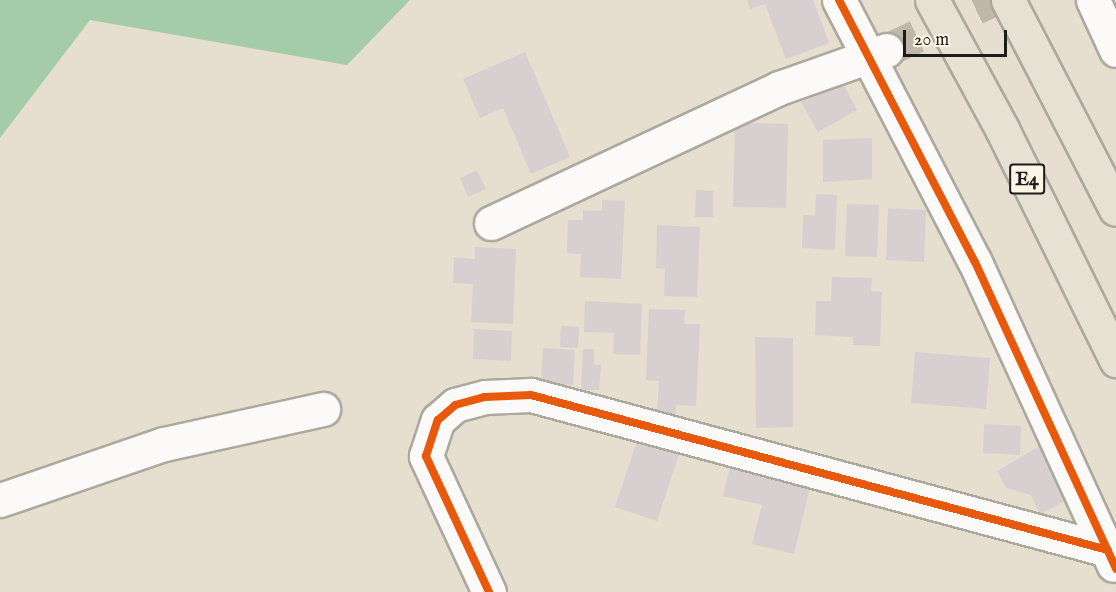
<!DOCTYPE html>
<html>
<head>
<meta charset="utf-8">
<style>
	body { margin:0 }
	#map { position:relative; width:1116px; height:592px; overflow:hidden; background:#e6dece; font-family:"IM FELL English",serif }
	div>[style] { position:absolute }
	.forest>* { inset:0; background:#a5cca8 }
	.building>* { inset:0; background:#d8cfd0 }
	.street-tunnel>* { height:33px; margin-top:-16.5px; transform-origin:0; background:repeating-linear-gradient(90deg,#beb7aa 0 33px,transparent 0 49px) }
	.roads { filter:drop-shadow(2px 0 #ada89e) drop-shadow(-2px 0 #ada89e) drop-shadow(0 2px #ada89e) drop-shadow(0 -2px #ada89e) }
	.street>* { height:33px; margin:-16.5px; padding:0 16.5px; transform-origin:16.5px; border-radius:16.5px; background:#fbfaf8 }
	.highway>* { height:33px; margin:-16.5px; padding:0 16.5px; transform-origin:16.5px; border-radius:16.5px; background:#e7e1d3 }
	.cycleway>* { height:8px; margin:-4px; padding:0 4px; transform-origin:4px; border-radius:4px; background:#e8590c }
	span { translate:-50% -50%; white-space:nowrap; text-align:center; line-height:1.15; -webkit-text-stroke:4.5px #fcf5e5; paint-order:stroke }
	.shield-label span { padding:2px 4px; background:#fcf5e5; border:2px solid; border-radius:4px; -webkit-text-stroke-width:0 }
	.shield-label { font-size:20px; color:#1c1c1c; font-weight:700 }
	.scale { position:absolute; left:903px; top:30px; width:104px; height:27px; box-sizing:border-box; border:3px solid #1c1c1c; border-top:0; padding-left:8px; font-size:18px; line-height:21px; white-space:nowrap; color:#1c1c1c; -webkit-text-stroke:4px #fcf5e5; paint-order:stroke }
</style>
</head>
<body>
<div id="map">
	<div class="forest">
		<div style="clip-path:polygon(0 0,410px 0,347px 65px,90px 20px,0 138px)"></div>
	</div>
	<div class="building">
		<div style="clip-path:polygon(747px 0,813px 0,829px 43px,786px 59px,765px 4px,750px 9px)"></div>
		<div style="clip-path:polygon(525px 52px,570px 157px,531px 174px,503px 108px,480px 118px,463px 79px)"></div>
		<div style="clip-path:polygon(841px 80px,857px 110px,818px 132px,801px 102px)"></div>
		<div style="clip-path:polygon(735px 123px,788px 124px,786px 208px,733px 207px)"></div>
		<div style="clip-path:polygon(872px 138px,872px 179px,823px 182px,823px 140px)"></div>
		<div style="clip-path:polygon(477px 170px,486px 189px,468px 197px,460px 178px)"></div>
		<div style="clip-path:polygon(696px 190px,713px 191px,713px 217px,695px 217px)"></div>
		<div style="clip-path:polygon(816px 194px,837px 195px,835px 250px,802px 248px,803px 215px,815px 216px)"></div>
		<div style="clip-path:polygon(602px 200px,625px 201px,621px 279px,580px 277px,581px 254px,567px 253px,568px 220px,583px 220px,583px 210px,602px 211px)"></div>
		<div style="clip-path:polygon(847px 204px,879px 205px,877px 257px,845px 256px)"></div>
		<div style="clip-path:polygon(888px 208px,926px 210px,924px 262px,886px 260px)"></div>
		<div style="clip-path:polygon(657px 225px,700px 227px,697px 297px,664px 296px,665px 269px,656px 268px)"></div>
		<div style="clip-path:polygon(475px 247px,516px 249px,513px 324px,471px 322px,473px 284px,453px 283px,454px 257px,475px 259px)"></div>
		<div style="clip-path:polygon(832px 277px,872px 278px,871px 291px,882px 292px,880px 346px,853px 345px,853px 337px,815px 335px,816px 301px,831px 301px)"></div>
		<div style="clip-path:polygon(585px 301px,642px 304px,640px 355px,613px 354px,614px 333px,584px 332px)"></div>
		<div style="clip-path:polygon(649px 309px,685px 310px,684px 324px,700px 324px,696px 406px,676px 405px,676px 416px,657px 415px,659px 381px,646px 380px)"></div>
		<div style="clip-path:polygon(561px 326px,579px 327px,578px 348px,560px 347px)"></div>
		<div style="clip-path:polygon(474px 329px,512px 331px,511px 361px,473px 359px)"></div>
		<div style="clip-path:polygon(755px 337px,793px 338px,793px 427px,756px 428px)"></div>
		<div style="clip-path:polygon(543px 348px,575px 350px,573px 385px,541px 383px)"></div>
		<div style="clip-path:polygon(583px 349px,594px 349px,594px 365px,601px 365px,599px 390px,581px 390px)"></div>
		<div style="clip-path:polygon(915px 352px,990px 358px,986px 409px,911px 403px)"></div>
		<div style="clip-path:polygon(984px 424px,1021px 426px,1020px 455px,983px 453px)"></div>
		<div style="clip-path:polygon(638px 438px,680px 451px,657px 521px,615px 507px)"></div>
		<div style="clip-path:polygon(1043px 444px,1071px 498px,1040px 514px,1031px 495px,1006px 488px,997px 471px)"></div>
		<div style="clip-path:polygon(730px 467px,810px 487px,794px 554px,752px 544px,762px 505px,723px 496px)"></div>
	</div>
	<div class="street-tunnel">
		<div style="left:887px;top:50px;width:117px;rotate:-25.3deg"></div>
	</div>
	<div class="roads">
		<div class="street">
			<div style="left:839px;top:0;width:295px;rotate:62.6deg"></div>
			<div style="left:975px;top:262px;width:333px;rotate:65.4deg"></div>
			<div style="left:1093px;top:0;width:55px;rotate:65.3deg"></div>
			<div style="left:491px;top:223px;width:318px;rotate:-25.1deg"></div>
			<div style="left:779px;top:88px;width:114px;rotate:-19.4deg"></div>
			<div style="left:0;top:500px;width:173px;rotate:-18.9deg"></div>
			<div style="left:164px;top:444px;width:163px;rotate:-12.4deg"></div>
			<div style="left:489px;top:592px;width:150px;rotate:-114.9deg"></div>
			<div style="left:426px;top:456px;width:38px;rotate:-72deg"></div>
			<div style="left:438px;top:420px;width:23px;rotate:-41deg"></div>
			<div style="left:455px;top:405px;width:31px;rotate:-15deg"></div>
			<div style="left:485px;top:397px;width:46px;rotate:-2.5deg"></div>
			<div style="left:531px;top:395px;width:597px;rotate:15.04deg"></div>
		</div>
		<div class="highway">
			<div style="left:932px;top:0;width:147px;rotate:61.5deg"></div>
			<div style="left:1002px;top:129px;width:258px;rotate:63.7deg"></div>
			<div style="left:1008px;top:0;width:235px;rotate:62.7deg"></div>
		</div>
	</div>
	<div class="cycleway">
		<div style="left:839px;top:0;width:295px;rotate:62.6deg"></div>
		<div style="left:975px;top:262px;width:338px;rotate:65.3deg"></div>
		<div style="left:489px;top:592px;width:150px;rotate:-114.9deg"></div>
		<div style="left:426px;top:456px;width:38px;rotate:-72deg"></div>
		<div style="left:438px;top:420px;width:23px;rotate:-41deg"></div>
		<div style="left:455px;top:405px;width:31px;rotate:-15deg"></div>
		<div style="left:485px;top:397px;width:46px;rotate:-2.5deg"></div>
		<div style="left:531px;top:395px;width:597px;rotate:15.04deg"></div>
	</div>
	<div class="shield-label">
		<span style="left:1027px;top:179px">E4</span>
	</div>
	<div class="scale">20 m</div>
</div>
</body>
</html>
